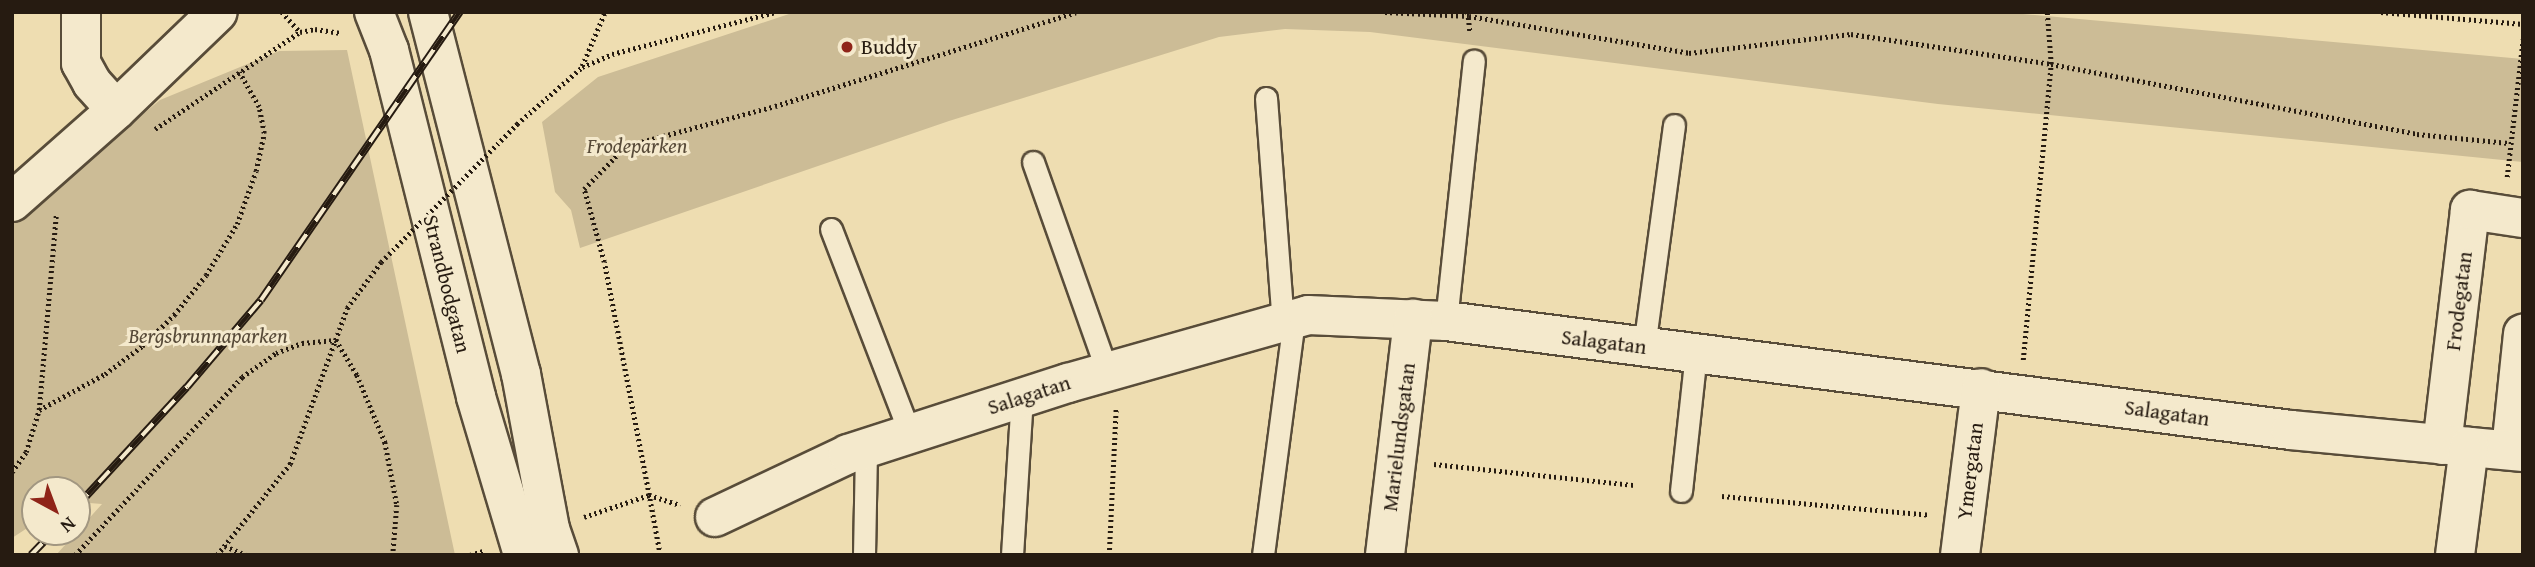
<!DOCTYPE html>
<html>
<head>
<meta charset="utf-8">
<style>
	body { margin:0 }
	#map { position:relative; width:2535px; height:567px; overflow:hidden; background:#eeddb1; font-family:"Gentium Book Plus",serif }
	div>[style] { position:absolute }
	.green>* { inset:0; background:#ccbc96 }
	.path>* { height:4.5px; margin-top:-2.25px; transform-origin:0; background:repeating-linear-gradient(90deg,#261b11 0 2px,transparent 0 5.5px) }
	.roads { filter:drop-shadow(2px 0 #584c39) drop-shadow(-2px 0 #584c39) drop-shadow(0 2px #584c39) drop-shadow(0 -2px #584c39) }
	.service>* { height:21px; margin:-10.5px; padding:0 10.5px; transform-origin:10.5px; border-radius:10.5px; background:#f4e9cc }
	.minor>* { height:38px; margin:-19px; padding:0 19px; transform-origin:19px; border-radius:19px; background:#f4e9cc }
	.secondary>* { height:38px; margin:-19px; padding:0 19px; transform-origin:19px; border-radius:19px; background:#f4e9cc }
	.rail>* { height:8px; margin-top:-4px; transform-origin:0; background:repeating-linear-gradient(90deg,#f4e9cc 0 16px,#261b11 0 32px); box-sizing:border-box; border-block:2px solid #261b11 }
	.path-bridge>* { height:4.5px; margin-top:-2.25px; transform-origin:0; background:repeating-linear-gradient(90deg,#261b11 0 2px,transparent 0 5.5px) }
	.dots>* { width:19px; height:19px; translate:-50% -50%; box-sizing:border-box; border:4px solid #f4e9cc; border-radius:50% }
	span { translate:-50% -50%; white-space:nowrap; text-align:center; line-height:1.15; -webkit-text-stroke:6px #f4e9cc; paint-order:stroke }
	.poi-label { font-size:21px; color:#261b11 }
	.left { translate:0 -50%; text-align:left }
	.park-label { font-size:21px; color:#584b39; font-style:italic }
	.street-label { font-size:21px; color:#261b11 }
	.frame { position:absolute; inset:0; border:14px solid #261b11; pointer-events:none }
	.north { position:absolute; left:21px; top:476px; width:70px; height:70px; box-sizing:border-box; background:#f4e9cc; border:2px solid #a29781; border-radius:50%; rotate:139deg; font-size:19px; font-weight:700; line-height:28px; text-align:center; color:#261b11 }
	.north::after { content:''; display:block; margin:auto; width:24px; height:32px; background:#8f2418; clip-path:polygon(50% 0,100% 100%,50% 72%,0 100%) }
</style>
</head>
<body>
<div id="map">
	<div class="green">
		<div style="clip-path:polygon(795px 12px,2001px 12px,2523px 59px,2523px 162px,1938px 104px,1370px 32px,1285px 29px,1219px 37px,949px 121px,580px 248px,571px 210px,555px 192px,542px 122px,598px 77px)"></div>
		<div style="clip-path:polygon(347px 50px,455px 555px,56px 555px,102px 504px,77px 502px,77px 490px,35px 490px,35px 523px,12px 538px,12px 222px,160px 100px,279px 51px)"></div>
	</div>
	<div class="path">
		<div style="left:282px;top:12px;width:27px;rotate:48deg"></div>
		<div style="left:300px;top:32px;width:15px;rotate:-11deg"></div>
		<div style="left:315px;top:29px;width:26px;rotate:9deg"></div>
		<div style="left:1385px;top:12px;width:84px;rotate:2.7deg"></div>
		<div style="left:1469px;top:16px;width:223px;rotate:9.5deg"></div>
		<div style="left:1689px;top:53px;width:163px;rotate:-6.7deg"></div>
		<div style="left:1851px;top:34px;width:202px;rotate:8.5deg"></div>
		<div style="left:2051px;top:64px;width:373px;rotate:10.8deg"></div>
		<div style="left:2417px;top:134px;width:92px;rotate:5.6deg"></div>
		<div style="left:1468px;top:12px;width:20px;rotate:84deg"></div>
		<div style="left:2381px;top:12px;width:143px;rotate:4.8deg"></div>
		<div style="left:582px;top:66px;width:59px;rotate:-66.9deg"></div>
		<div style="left:517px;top:124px;width:86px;rotate:-41.2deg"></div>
		<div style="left:582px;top:67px;width:33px;rotate:-23deg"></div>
		<div style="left:612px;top:54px;width:168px;rotate:-14.4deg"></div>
		<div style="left:155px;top:129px;width:174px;rotate:-33.8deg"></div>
		<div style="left:2507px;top:177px;width:139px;rotate:-83.4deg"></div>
		<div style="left:2023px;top:360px;width:297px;rotate:-84.6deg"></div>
		<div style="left:2051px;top:64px;width:52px;rotate:-94.4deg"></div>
		<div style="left:39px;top:410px;width:75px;rotate:-28.6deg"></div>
		<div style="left:105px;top:374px;width:46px;rotate:-37.1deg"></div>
		<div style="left:142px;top:346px;width:45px;rotate:-44.1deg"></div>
		<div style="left:174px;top:315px;width:51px;rotate:-51.3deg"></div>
		<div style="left:206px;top:275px;width:60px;rotate:-58.7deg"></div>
		<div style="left:237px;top:224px;width:56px;rotate:-70.3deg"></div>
		<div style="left:256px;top:171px;width:39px;rotate:-78deg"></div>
		<div style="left:264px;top:133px;width:26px;rotate:-101deg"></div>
		<div style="left:259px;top:107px;width:40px;rotate:-119.7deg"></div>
		<div style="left:1434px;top:464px;width:202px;rotate:6deg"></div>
		<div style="left:12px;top:472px;width:24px;rotate:-55deg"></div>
		<div style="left:26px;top:452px;width:44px;rotate:-72.8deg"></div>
		<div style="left:39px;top:410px;width:197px;rotate:-85deg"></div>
		<div style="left:1722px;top:496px;width:208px;rotate:5.2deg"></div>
		<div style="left:584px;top:517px;width:69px;rotate:-18.7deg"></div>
		<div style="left:649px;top:495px;width:237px;rotate:-100.9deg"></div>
		<div style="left:604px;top:262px;width:76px;rotate:-105.3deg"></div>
		<div style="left:584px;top:189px;width:60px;rotate:-45.7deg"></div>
		<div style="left:626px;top:146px;width:154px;rotate:-15deg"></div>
		<div style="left:775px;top:106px;width:315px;rotate:-17.3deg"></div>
		<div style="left:225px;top:546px;width:23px;rotate:23deg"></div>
		<div style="left:75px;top:555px;width:244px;rotate:-46.8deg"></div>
		<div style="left:242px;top:377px;width:42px;rotate:-35.2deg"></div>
		<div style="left:276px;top:353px;width:28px;rotate:-21deg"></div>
		<div style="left:302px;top:343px;width:34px;rotate:-5deg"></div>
		<div style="left:336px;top:340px;width:41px;rotate:59deg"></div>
		<div style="left:357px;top:375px;width:73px;rotate:67.3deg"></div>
		<div style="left:385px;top:442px;width:64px;rotate:79.2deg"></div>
		<div style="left:397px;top:505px;width:50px;rotate:94.6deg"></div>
		<div style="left:217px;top:555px;width:117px;rotate:-51.3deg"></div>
		<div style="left:290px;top:464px;width:166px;rotate:-69.9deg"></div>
		<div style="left:347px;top:308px;width:57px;rotate:-53.5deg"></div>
		<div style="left:470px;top:555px;width:14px;rotate:-17deg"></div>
		<div style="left:660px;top:555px;width:61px;rotate:-100.4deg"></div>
		<div style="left:649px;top:495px;width:33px;rotate:18deg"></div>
		<div style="left:1109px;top:555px;width:146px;rotate:-87.3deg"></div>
	</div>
	<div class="roads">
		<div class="service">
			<div style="left:1266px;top:98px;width:225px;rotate:85.7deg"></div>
			<div style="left:1033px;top:162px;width:222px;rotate:70.5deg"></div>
			<div style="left:831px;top:229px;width:220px;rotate:68.9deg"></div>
			<div style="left:1446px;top:321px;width:262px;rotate:-83.9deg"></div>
			<div style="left:1644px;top:347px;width:224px;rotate:-82.3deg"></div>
			<div style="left:1681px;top:491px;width:139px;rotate:-83.8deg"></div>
			<div style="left:864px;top:555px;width:107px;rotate:-88.9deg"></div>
			<div style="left:1012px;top:555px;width:158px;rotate:-86.4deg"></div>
			<div style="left:1263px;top:555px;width:238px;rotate:-82.5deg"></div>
		</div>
		<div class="minor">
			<div style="left:81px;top:12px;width:51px;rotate:90deg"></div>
			<div style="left:81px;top:63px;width:23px;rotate:61deg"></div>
			<div style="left:92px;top:83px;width:36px;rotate:48deg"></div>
			<div style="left:12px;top:202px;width:139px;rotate:-41.5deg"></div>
			<div style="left:116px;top:110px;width:141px;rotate:-43.9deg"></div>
			<div style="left:2442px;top:445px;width:237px;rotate:-83.2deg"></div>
			<div style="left:2470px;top:210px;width:54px;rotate:8.6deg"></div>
			<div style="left:2511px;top:450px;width:117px;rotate:-84.1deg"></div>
			<div style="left:715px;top:517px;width:147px;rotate:-25.3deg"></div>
			<div style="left:848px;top:454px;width:231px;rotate:-17.9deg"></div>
			<div style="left:1068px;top:383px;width:249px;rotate:-15.8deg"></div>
			<div style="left:1308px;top:315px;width:138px;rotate:2.5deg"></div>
			<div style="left:1446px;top:321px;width:852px;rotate:7.35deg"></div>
			<div style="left:2291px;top:430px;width:233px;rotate:5.4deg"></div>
			<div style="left:1385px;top:555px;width:238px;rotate:-83.2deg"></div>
			<div style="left:1960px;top:555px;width:168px;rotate:-82.8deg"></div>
			<div style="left:2455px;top:555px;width:109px;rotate:-82.6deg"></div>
		</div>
		<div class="secondary">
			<div style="left:374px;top:12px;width:41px;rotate:68.5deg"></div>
			<div style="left:389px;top:50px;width:358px;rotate:75.9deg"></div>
			<div style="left:476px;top:397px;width:165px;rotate:73.4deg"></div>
			<div style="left:428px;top:12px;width:374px;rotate:75.6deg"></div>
			<div style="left:521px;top:374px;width:158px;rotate:79.4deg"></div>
			<div style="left:550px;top:529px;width:28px;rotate:71deg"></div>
		</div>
	</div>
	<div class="rail">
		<div style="left:77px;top:506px;width:162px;rotate:-47.3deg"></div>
		<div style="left:187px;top:387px;width:114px;rotate:-49.6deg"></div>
		<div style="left:261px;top:300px;width:350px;rotate:-55.4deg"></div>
		<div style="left:31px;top:555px;width:32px;rotate:-46deg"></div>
	</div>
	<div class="path-bridge">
		<div style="left:381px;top:262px;width:194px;rotate:-45.4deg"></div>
	</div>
	<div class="dots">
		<div style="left:847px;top:47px;background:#8f2418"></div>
	</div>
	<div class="poi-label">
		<span class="left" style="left:861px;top:47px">Buddy</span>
	</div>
	<div class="park-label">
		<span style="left:637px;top:146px">Frodeparken</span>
		<span style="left:208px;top:336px">Bergsbrunnaparken</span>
	</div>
	<div class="street-label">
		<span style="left:447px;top:284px;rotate:76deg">Strandbodgatan</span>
		<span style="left:2459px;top:301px;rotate:-83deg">Frodegatan</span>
		<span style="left:1604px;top:342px;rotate:7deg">Salagatan</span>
		<span style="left:1029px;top:395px;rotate:-18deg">Salagatan</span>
		<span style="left:2167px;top:413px;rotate:8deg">Salagatan</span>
		<span style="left:1399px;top:437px;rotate:-83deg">Marielundsgatan</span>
		<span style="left:1970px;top:471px;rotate:-83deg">Ymergatan</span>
	</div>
	<div class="frame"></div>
	<div class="north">N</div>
</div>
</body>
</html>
